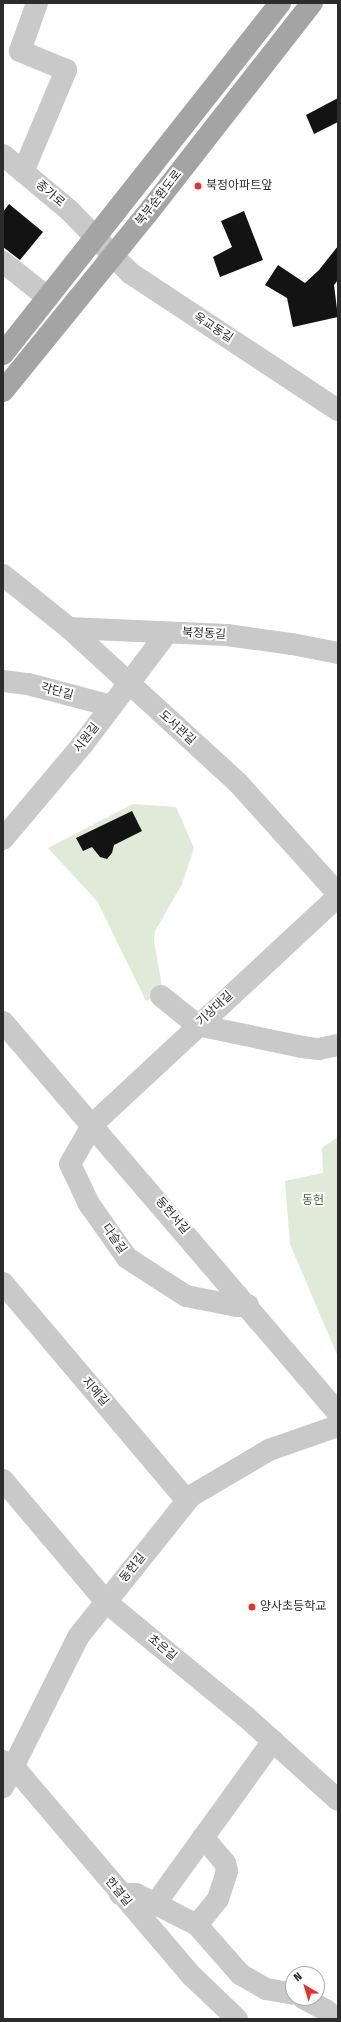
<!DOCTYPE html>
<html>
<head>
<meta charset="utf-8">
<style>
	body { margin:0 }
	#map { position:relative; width:341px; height:2022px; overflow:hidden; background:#fff; font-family:"Fira Sans Condensed","Noto Sans KR",sans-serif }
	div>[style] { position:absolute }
	.green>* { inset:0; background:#e0ead8 }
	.building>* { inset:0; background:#131313 }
	.minor>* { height:22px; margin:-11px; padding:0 11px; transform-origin:11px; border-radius:11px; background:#c9c9c9 }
	.major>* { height:22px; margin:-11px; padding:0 11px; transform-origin:11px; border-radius:11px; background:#a4a4a4 }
	.dots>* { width:11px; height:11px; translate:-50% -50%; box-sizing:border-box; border:2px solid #fff; border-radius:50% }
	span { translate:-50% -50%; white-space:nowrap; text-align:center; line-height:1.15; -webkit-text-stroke:4px #fff; paint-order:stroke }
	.poi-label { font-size:12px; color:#2c2c2c }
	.left { translate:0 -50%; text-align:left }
	.street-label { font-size:12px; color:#2c2c2c }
	.park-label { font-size:12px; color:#496739 }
	.frame { position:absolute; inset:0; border:4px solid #2c2c2c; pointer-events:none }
	.north { position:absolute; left:285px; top:1966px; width:40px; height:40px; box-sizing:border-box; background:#fff; border:1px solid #ababab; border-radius:50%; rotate:322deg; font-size:11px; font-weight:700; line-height:16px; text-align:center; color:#2c2c2c }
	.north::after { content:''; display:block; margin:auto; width:14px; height:18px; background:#e6322a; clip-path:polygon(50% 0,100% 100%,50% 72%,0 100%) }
</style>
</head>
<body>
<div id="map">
	<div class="green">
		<div style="clip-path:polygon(133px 804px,176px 807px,194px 848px,182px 884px,155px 931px,154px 941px,163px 992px,146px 1001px,97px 901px,48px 848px)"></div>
		<div style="clip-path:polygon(338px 1137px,338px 1357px,290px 1244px,285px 1181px,323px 1173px,322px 1148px)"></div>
	</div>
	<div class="building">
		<div style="clip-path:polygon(338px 98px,338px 122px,314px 134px,306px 115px)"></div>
		<div style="clip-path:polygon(9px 204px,43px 232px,20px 260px,3px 247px,3px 212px)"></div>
		<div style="clip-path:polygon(244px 211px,263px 260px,220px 277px,213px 257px,232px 247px,221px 221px)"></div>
		<div style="clip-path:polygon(338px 246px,338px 280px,334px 285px,338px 317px,293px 327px,287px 298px,265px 285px,278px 265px,305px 283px,319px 270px)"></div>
		<div style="clip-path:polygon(132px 811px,142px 831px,114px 845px,112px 853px,107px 859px,100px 857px,92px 847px,83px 851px,76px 838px)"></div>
	</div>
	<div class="minor">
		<div style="left:3px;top:155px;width:87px;rotate:39.9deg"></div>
		<div style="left:70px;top:211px;width:86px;rotate:45.9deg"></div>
		<div style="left:130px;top:273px;width:249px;rotate:33.4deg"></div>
		<div style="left:23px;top:172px;width:111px;rotate:-67.1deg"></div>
		<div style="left:66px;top:70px;width:50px;rotate:-157.6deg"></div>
		<div style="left:20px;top:51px;width:51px;rotate:-70.5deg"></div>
		<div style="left:3px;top:262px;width:56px;rotate:38.5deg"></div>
		<div style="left:3px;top:575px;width:85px;rotate:38.8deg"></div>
		<div style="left:69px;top:628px;width:231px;rotate:42.5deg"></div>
		<div style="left:239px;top:784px;width:148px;rotate:48deg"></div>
		<div style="left:69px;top:628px;width:158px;rotate:2.5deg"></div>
		<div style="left:227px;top:635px;width:66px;rotate:7.9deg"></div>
		<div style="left:292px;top:644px;width:47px;rotate:11.1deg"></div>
		<div style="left:3px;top:681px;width:25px;rotate:7deg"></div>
		<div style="left:28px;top:684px;width:86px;rotate:14.8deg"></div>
		<div style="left:3px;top:839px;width:124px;rotate:-49.9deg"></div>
		<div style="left:83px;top:744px;width:139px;rotate:-52.9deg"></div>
		<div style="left:161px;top:996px;width:46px;rotate:38.9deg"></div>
		<div style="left:197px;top:1025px;width:107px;rotate:11.8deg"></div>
		<div style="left:302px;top:1047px;width:17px;rotate:7deg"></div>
		<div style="left:319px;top:1049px;width:19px;rotate:-12deg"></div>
		<div style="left:3px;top:1022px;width:515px;rotate:49.41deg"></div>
		<div style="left:3px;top:1283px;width:285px;rotate:49.8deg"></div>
		<div style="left:248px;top:1305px;width:11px;rotate:175deg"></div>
		<div style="left:237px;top:1306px;width:52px;rotate:-168.9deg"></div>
		<div style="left:186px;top:1296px;width:70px;rotate:-147.2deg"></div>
		<div style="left:127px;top:1258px;width:66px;rotate:-125.1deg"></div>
		<div style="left:89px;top:1204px;width:44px;rotate:-115.4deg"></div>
		<div style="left:70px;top:1164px;width:46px;rotate:-60.1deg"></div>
		<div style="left:93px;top:1124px;width:335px;rotate:-42.9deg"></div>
		<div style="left:3px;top:1480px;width:160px;rotate:49.8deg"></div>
		<div style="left:106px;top:1602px;width:180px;rotate:39.4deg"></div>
		<div style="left:245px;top:1716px;width:125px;rotate:42.1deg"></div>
		<div style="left:3px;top:1761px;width:11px;rotate:27deg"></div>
		<div style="left:13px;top:1766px;width:276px;rotate:49.6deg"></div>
		<div style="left:192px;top:1976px;width:62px;rotate:43.7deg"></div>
		<div style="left:3px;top:1787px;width:168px;rotate:-63.4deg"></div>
		<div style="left:78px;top:1637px;width:181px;rotate:-51.3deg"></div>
		<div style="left:191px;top:1496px;width:91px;rotate:-30.5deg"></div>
		<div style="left:269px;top:1450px;width:73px;rotate:-19.2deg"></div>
		<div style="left:120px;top:1894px;width:16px"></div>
		<div style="left:136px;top:1894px;width:68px;rotate:26.9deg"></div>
		<div style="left:197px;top:1925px;width:65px;rotate:48.7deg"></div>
		<div style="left:240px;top:1974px;width:30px;rotate:30deg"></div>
		<div style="left:266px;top:1989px;width:27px;rotate:10deg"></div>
		<div style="left:156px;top:1903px;width:200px;rotate:-54.2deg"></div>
		<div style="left:197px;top:1925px;width:33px;rotate:-51deg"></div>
		<div style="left:218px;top:1899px;width:29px;rotate:-72deg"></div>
		<div style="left:227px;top:1871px;width:8px;rotate:-104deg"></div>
		<div style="left:225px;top:1863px;width:34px;rotate:-130deg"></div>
		<div style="left:303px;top:1998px;width:26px;rotate:28deg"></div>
		<div style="left:326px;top:2010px;width:13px;rotate:42deg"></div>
	</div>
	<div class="major">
		<div style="left:3px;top:354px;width:447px;rotate:-51.7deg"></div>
		<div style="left:3px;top:391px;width:228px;rotate:-50.9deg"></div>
		<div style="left:147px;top:214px;width:268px;rotate:-52deg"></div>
	</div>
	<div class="dots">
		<div style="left:198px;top:186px;background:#e6322a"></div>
		<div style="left:252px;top:1607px;background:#e6322a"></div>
	</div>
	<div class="poi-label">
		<span class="left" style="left:206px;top:186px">북정아파트앞</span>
		<span class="left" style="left:260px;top:1607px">양사초등학교</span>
	</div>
	<div class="street-label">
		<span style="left:50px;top:194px;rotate:40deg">종가로</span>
		<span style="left:159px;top:198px;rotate:-52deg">북부순환도로</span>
		<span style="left:213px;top:328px;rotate:33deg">옥교동길</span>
		<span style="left:204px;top:634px;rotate:3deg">북정동길</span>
		<span style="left:57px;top:692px;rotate:15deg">각단길</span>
		<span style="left:177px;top:728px;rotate:42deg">도서관길</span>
		<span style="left:87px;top:738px;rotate:-52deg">시원길</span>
		<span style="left:215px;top:1009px;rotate:-43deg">기상대길</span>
		<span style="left:172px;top:1216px;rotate:49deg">동헌서길</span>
		<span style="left:114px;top:1239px;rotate:55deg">다슬길</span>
		<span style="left:95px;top:1392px;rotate:49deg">지예길</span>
		<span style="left:133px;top:1568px;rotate:-51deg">동헌길</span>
		<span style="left:162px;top:1648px;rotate:39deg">초은길</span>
		<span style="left:118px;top:1892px;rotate:50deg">한결길</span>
	</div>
	<div class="park-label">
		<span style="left:313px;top:1201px">동헌</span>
	</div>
	<div class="frame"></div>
	<div class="north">N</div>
</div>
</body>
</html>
